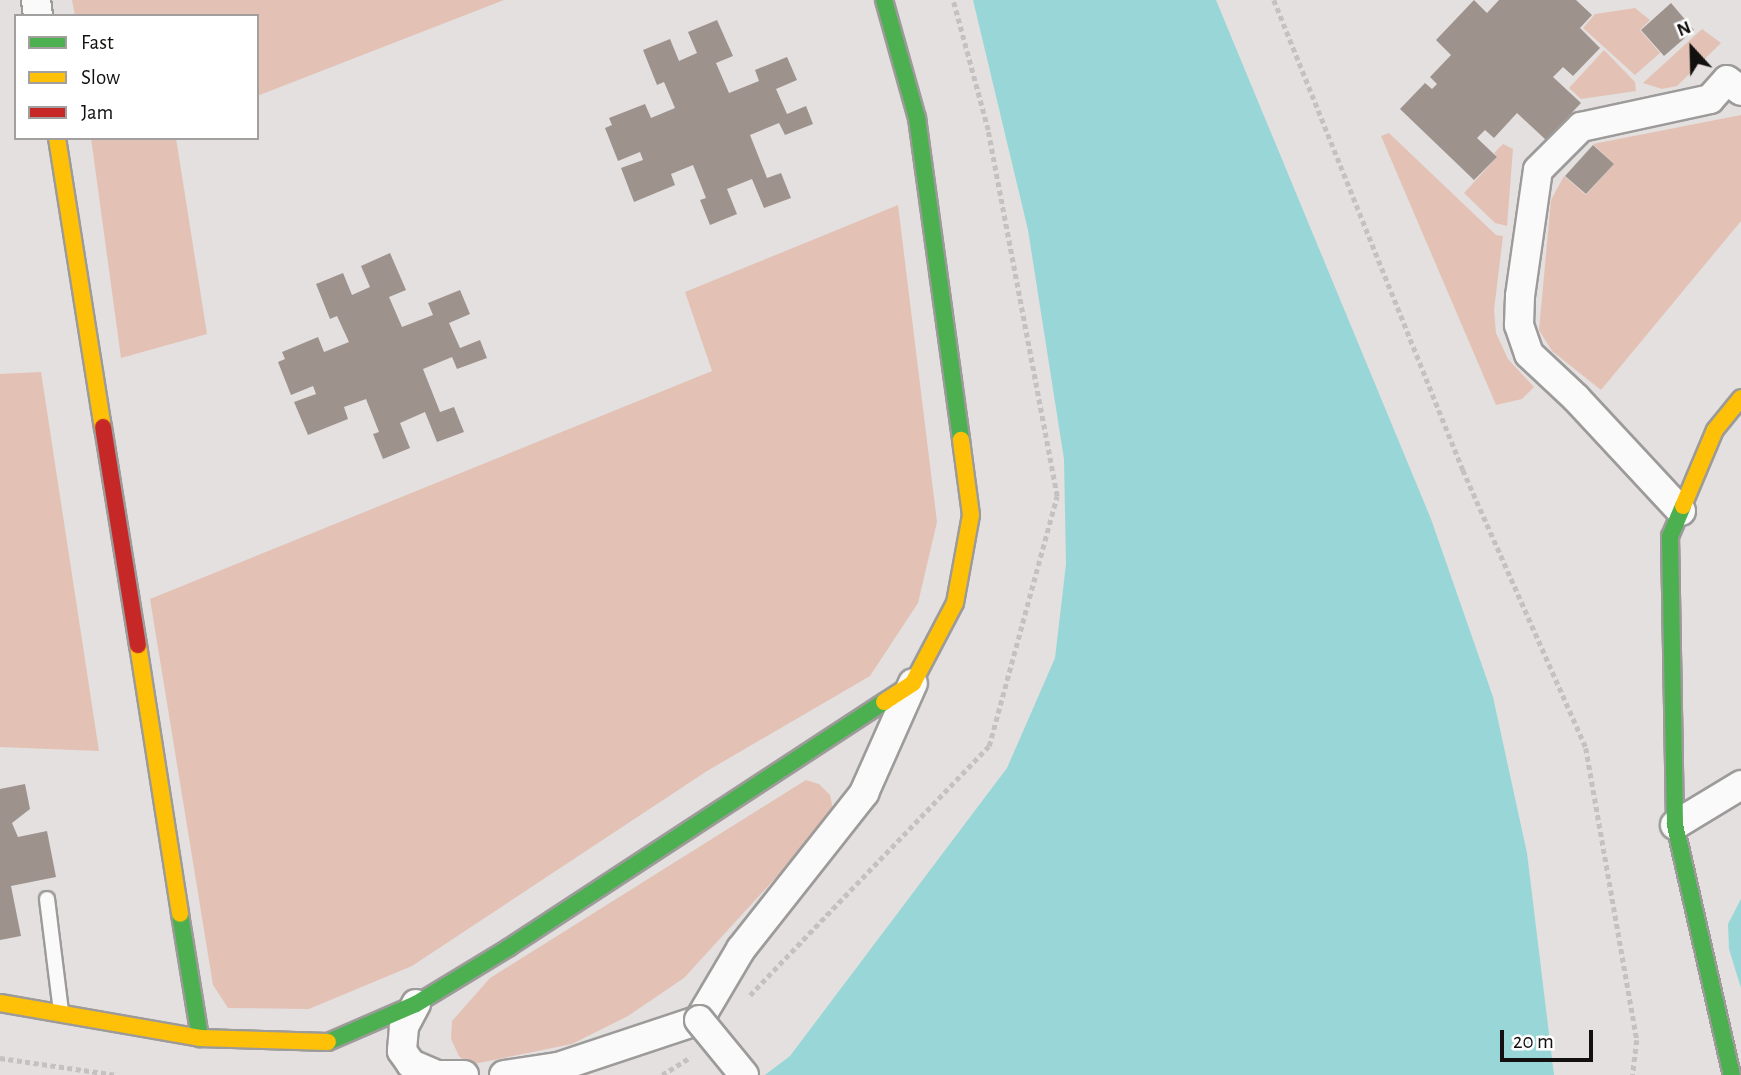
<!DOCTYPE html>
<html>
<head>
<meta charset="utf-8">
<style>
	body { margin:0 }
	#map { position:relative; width:1741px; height:1075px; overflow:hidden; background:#e3e0df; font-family:"Alegreya Sans",sans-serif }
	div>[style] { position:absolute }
	.green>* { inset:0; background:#e3c2b5 }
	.water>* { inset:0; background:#99d6d7 }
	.building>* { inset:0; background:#9e928d }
	.path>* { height:4.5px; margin-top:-2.25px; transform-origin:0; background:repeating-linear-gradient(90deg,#c3c1c1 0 5px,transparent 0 8.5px) }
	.roads { filter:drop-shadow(2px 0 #9d9b9a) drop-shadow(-2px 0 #9d9b9a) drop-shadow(0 2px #9d9b9a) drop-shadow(0 -2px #9d9b9a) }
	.lane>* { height:14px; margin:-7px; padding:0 7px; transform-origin:7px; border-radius:7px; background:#fbfafa }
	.street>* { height:28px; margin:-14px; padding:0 14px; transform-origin:14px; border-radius:14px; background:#fbfafa }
	.fast>* { height:16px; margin:-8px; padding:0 8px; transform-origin:8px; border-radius:8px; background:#4caf50 }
	.slow>* { height:16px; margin:-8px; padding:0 8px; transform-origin:8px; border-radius:8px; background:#ffc107 }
	.jam>* { height:16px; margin:-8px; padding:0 8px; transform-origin:8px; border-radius:8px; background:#c62828 }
	.bridges { filter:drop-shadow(2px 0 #9d9b9a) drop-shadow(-2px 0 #9d9b9a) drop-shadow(0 2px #9d9b9a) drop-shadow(0 -2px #9d9b9a) }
	.street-bridge>* { height:28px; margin:-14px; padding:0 14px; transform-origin:14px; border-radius:14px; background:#fbfafa }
	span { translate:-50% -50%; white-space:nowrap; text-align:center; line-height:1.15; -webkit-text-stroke:7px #fff; paint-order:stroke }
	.legend { position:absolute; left:14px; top:14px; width:245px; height:126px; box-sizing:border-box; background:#fff; border:2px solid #a1a09f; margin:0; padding:9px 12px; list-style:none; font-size:21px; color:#131110 }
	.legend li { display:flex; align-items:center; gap:14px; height:35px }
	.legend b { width:35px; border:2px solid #a1a09f }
	.north { position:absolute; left:1657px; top:14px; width:70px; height:70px; -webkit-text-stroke:5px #fff; paint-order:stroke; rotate:338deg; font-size:19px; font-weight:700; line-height:28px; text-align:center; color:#131110 }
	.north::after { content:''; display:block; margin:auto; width:24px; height:32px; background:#131110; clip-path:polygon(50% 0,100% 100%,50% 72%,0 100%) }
	.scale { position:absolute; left:1500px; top:1030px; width:93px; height:32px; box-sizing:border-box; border:4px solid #131110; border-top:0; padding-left:9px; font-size:21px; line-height:24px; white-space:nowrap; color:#131110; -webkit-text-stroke:5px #fff; paint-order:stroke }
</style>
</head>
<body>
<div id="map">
	<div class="green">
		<div style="clip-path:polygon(72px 0,504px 0,257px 96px,257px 16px,75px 16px)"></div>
		<div style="clip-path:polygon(1635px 8px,1650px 20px,1640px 30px,1660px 53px,1635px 75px,1583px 28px,1595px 14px)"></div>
		<div style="clip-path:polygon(1702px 29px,1721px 43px,1677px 86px,1662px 89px,1643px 83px)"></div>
		<div style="clip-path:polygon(1604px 50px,1635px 82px,1636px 91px,1581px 99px,1569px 88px)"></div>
		<div style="clip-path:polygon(1741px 115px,1741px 221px,1601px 390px,1552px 351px,1539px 330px,1551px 200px,1564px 176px,1586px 195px,1614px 164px,1593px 144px)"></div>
		<div style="clip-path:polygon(1389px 133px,1496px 235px,1503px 236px,1494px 310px,1496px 333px,1508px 359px,1534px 387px,1522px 399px,1496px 405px,1381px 136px)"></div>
		<div style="clip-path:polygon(91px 138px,176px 138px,207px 334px,121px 358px)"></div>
		<div style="clip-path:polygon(1503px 144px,1513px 149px,1507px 226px,1495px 223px,1464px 193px,1497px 157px,1494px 153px)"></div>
		<div style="clip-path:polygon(898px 205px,937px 522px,918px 603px,870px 676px,707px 771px,412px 966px,309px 1009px,228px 1008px,213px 985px,150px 599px,712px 371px,685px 292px)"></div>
		<div style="clip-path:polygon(41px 372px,99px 751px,0 747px,0 374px)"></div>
		<div style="clip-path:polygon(806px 780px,819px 784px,830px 795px,834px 814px,684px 978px,628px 1016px,572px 1044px,469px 1065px,459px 1056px,451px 1039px,452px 1021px,490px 978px)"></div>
	</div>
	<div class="water">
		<div style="clip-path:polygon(973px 0,1216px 0,1431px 519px,1493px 697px,1527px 853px,1554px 1075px,765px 1075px,790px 1056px,1007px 768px,1055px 658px,1066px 564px,1064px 459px,1028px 230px)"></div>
		<div style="clip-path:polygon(1741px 899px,1741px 988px,1729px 949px,1728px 924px)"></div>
	</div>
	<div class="building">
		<div style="clip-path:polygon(1474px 0,1487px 13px,1499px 0,1576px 0,1592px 15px,1580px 28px,1600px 48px,1573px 76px,1563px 67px,1553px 77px,1581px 103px,1546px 140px,1517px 113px,1494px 138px,1485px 130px,1477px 138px,1497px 157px,1474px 180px,1400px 109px,1425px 83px,1432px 89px,1437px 84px,1430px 77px,1451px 55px,1436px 40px)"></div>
		<div style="clip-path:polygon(1671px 3px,1694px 30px,1664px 56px,1641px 30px)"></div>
		<div style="clip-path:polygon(717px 20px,733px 56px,716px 63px,729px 93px,759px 81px,755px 70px,787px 57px,797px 80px,776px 89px,787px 114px,806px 106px,813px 124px,785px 135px,779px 123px,750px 135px,767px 178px,781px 173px,791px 198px,764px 208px,752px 179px,727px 189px,737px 214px,710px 225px,700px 200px,706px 198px,693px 165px,671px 174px,675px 185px,634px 202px,621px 168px,643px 160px,640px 152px,618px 161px,605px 128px,612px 125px,609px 118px,645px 104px,651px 118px,675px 108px,664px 82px,657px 85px,643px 50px,670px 39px,679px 61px,697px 53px,688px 32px)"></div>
		<div style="clip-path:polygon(1593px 145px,1614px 164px,1586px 194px,1565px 176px)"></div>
		<div style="clip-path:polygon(390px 253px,406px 290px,389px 297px,402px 327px,433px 315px,428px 303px,460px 290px,470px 314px,449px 323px,460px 348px,480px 340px,487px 358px,457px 369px,452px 357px,423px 369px,440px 412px,454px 407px,464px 432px,437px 442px,425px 412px,400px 423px,410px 448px,383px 459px,373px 434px,379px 432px,366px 399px,344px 407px,348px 419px,308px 435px,294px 402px,316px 394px,313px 386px,291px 395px,278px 362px,285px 359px,282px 352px,318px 337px,324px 352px,349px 342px,337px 316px,330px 319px,316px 284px,343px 273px,352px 295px,370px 287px,361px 266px)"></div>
		<div style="clip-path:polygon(25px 784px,30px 809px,12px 823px,18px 837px,47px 831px,56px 877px,11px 886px,21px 936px,0 940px,0 789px)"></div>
	</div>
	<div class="path">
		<div style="left:1274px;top:0;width:507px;rotate:68.09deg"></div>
		<div style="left:1463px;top:470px;width:304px;rotate:66.1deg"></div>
		<div style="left:1586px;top:748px;width:296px;rotate:80.1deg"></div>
		<div style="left:1637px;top:1040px;width:35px;rotate:97deg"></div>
		<div style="left:750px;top:995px;width:345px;rotate:-46.2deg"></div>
		<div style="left:989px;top:746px;width:259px;rotate:-74.8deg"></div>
		<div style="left:1057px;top:496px;width:372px;rotate:-100.7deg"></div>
		<div style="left:988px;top:130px;width:135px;rotate:-105.1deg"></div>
		<div style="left:0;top:1058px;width:118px;rotate:8.3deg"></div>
		<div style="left:662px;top:1075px;width:34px;rotate:-32deg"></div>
	</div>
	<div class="roads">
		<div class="lane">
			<div style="left:47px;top:899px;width:114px;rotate:82.9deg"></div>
		</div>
		<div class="street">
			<div style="left:36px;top:0;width:16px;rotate:83deg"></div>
			<div style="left:1681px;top:511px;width:154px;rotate:-132.9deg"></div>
			<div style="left:1576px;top:398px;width:64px;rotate:-136.9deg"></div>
			<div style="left:1529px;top:354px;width:31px;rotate:-109deg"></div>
			<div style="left:1519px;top:325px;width:29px;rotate:-88deg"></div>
			<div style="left:1520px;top:296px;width:127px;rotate:-81.9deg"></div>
			<div style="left:1538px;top:170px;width:61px;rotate:-45deg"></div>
			<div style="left:1581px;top:127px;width:132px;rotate:-12.2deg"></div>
			<div style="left:1710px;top:99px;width:25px;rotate:-48deg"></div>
			<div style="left:1727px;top:80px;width:18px;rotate:38deg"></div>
			<div style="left:1675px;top:825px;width:77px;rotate:-31.2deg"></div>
			<div style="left:416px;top:1004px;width:26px;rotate:118deg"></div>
			<div style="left:404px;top:1027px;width:24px;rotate:95deg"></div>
			<div style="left:402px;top:1051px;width:16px;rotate:55deg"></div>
			<div style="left:411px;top:1064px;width:26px;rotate:23deg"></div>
			<div style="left:424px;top:1075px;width:40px"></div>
			<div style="left:504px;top:1075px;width:55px;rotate:-8.4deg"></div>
			<div style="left:558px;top:1067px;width:149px;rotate:-18.4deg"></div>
			<div style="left:699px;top:1020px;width:82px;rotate:-59.4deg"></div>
			<div style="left:741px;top:949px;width:199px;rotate:-51.7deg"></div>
			<div style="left:864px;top:793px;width:120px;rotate:-66deg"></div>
		</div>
		<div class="fast">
			<div style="left:884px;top:0;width:123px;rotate:74.4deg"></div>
			<div style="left:917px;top:118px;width:325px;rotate:82.2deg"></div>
			<div style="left:1683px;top:506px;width:33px;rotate:113deg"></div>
			<div style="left:1670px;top:536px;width:289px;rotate:89deg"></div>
			<div style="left:1675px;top:825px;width:256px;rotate:77.2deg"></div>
			<div style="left:180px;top:914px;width:126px;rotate:80.8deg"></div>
			<div style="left:328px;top:1042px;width:96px;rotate:-23.4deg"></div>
			<div style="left:416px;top:1004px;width:108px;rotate:-31.3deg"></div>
			<div style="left:508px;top:948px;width:449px;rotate:-33.2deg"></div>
		</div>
		<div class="slow">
			<div style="left:57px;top:138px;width:293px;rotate:81deg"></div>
			<div style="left:1683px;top:506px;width:82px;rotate:-67.2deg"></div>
			<div style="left:1715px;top:430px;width:41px;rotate:-50.9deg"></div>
			<div style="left:138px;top:645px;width:272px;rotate:81.1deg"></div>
			<div style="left:884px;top:702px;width:35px;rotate:-33deg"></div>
			<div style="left:913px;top:683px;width:90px;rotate:-62.3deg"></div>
			<div style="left:955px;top:603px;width:89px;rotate:-79.7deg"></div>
			<div style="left:971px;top:515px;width:76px;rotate:-97.6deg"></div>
			<div style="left:0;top:1003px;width:203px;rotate:9.9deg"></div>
			<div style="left:200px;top:1038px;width:128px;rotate:1.8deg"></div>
		</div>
		<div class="jam">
			<div style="left:103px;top:427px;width:221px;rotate:80.9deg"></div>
		</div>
	</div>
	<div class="bridges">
		<div class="street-bridge">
			<div style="left:699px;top:1020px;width:71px;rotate:50.7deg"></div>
		</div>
	</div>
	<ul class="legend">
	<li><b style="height:9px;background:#4caf50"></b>Fast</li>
	<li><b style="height:9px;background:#ffc107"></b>Slow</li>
	<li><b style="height:9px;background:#c62828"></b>Jam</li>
	</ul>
	<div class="north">N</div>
	<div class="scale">20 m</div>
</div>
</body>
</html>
